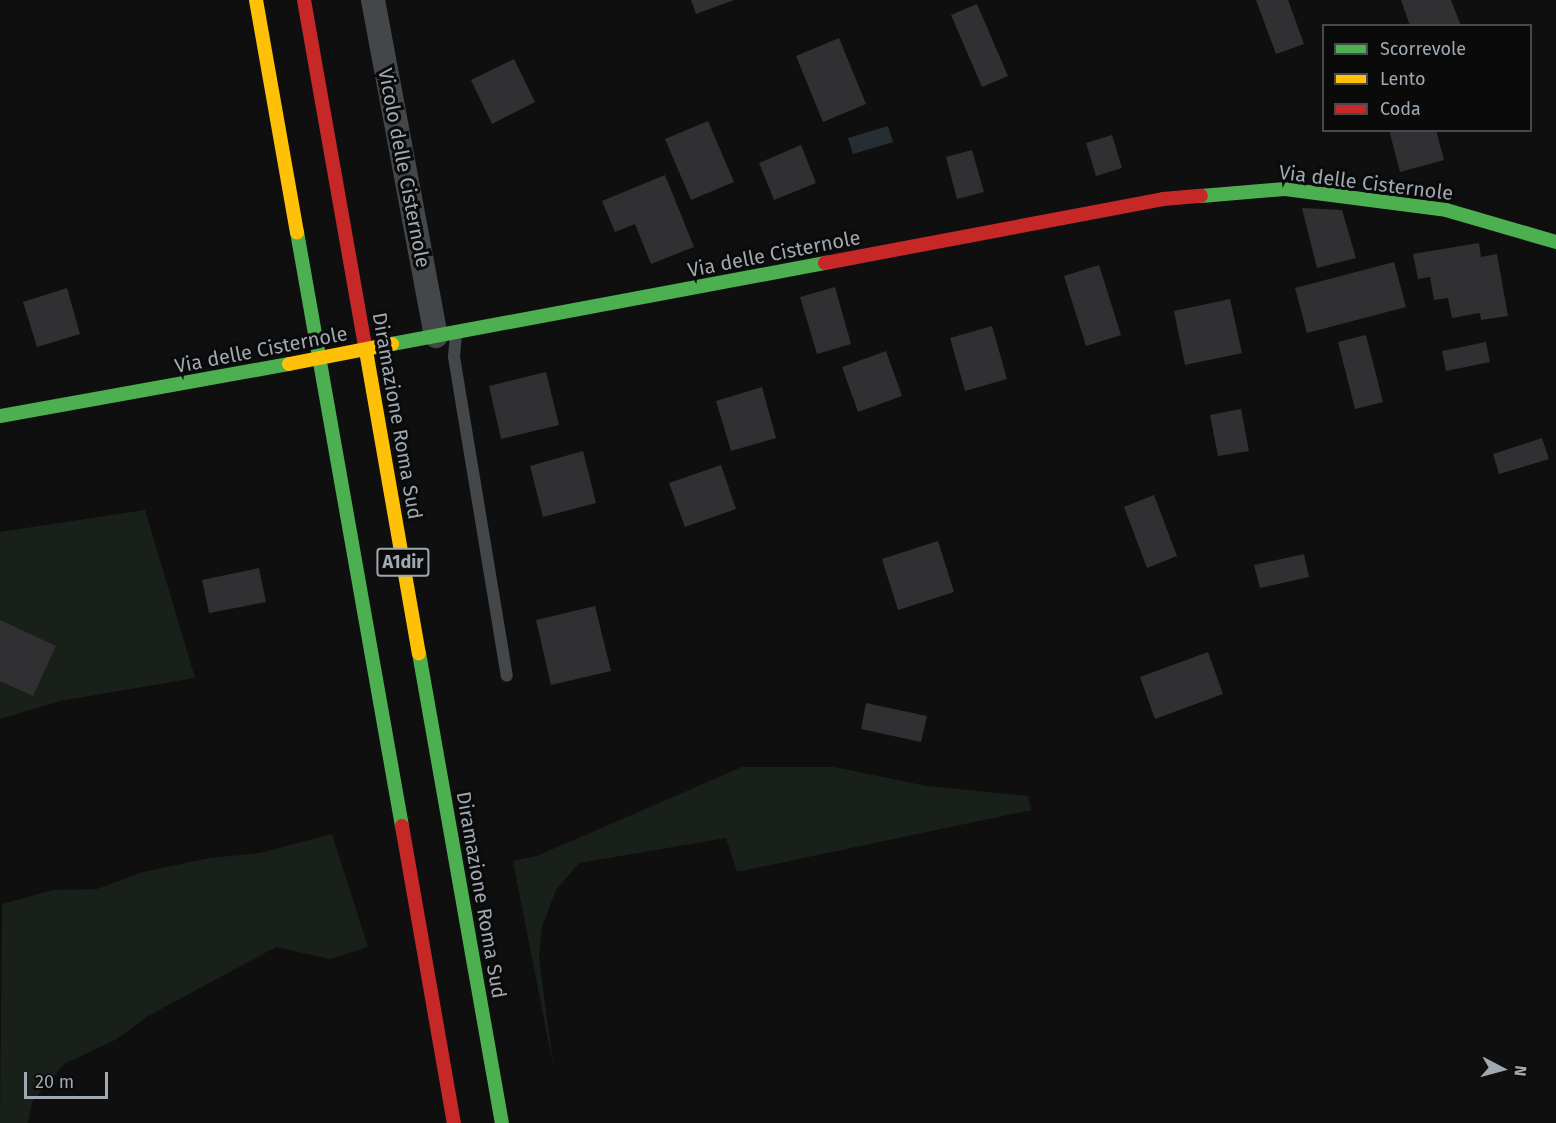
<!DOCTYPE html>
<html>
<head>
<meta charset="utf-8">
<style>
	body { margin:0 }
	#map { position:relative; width:1556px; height:1123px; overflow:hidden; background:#0f0f10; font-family:"Fira Sans",sans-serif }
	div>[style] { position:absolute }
	.green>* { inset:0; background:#19201a }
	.water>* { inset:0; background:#252f33 }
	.building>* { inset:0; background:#303033 }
	.lane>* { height:12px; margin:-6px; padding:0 6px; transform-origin:6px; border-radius:6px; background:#444749 }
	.street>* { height:24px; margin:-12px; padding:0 12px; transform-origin:12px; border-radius:12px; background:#444749 }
	.fast>* { height:14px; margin:-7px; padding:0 7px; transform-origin:7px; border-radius:7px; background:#4caf50 }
	.slow>* { height:14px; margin:-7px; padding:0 7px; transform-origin:7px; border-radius:7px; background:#ffc107 }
	.jam>* { height:14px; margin:-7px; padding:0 7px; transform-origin:7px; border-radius:7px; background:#c62828 }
	.slow-bridge>* { height:14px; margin:-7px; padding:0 7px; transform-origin:7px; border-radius:7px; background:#ffc107 }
	span { translate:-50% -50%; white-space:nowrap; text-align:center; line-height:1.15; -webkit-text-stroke:6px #0a0a0b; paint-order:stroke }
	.shield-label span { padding:2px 4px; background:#0a0a0b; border:2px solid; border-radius:4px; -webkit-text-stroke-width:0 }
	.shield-label { font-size:18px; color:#9fa9b2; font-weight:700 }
	.street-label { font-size:20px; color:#9fa9b2 }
	.legend { position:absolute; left:1322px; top:24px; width:210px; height:108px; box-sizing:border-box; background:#0a0a0b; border:2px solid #464a4e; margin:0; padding:8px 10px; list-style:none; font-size:18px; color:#9fa9b2 }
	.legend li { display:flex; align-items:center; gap:12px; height:30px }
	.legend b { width:30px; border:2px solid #464a4e }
	.north { position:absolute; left:1472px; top:1039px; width:60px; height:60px; -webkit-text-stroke:4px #0a0a0b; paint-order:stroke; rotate:96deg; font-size:16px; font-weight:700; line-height:24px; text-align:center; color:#9fa9b2 }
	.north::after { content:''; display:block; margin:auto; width:21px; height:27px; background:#9fa9b2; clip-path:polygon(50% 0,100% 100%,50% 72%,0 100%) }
	.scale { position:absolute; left:24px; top:1072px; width:84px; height:27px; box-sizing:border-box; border:3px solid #9fa9b2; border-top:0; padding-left:8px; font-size:18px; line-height:21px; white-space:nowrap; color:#9fa9b2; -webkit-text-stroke:4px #0a0a0b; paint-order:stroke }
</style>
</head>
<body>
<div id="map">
	<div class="green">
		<div style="clip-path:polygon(145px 510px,195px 678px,60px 701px,0 719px,0 532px)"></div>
		<div style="clip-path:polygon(742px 767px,834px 767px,927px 786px,1028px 796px,1031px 810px,737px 872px,726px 838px,579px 863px,556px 890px,542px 927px,539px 958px,554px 1070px,513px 861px,537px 856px)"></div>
		<div style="clip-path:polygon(332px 834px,368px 947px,330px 959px,276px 947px,148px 1016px,117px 1039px,64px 1064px,32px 1102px,28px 1123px,0 1123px,2px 904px,53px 890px,97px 889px,143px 872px,210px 858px,260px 853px)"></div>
	</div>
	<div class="water">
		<div style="clip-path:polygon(888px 126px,893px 142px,853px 154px,848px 138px)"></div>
	</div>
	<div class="building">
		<div style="clip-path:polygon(691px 0,734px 0,696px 14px)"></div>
		<div style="clip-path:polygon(1256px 0,1288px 0,1304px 44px,1276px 54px)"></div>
		<div style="clip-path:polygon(1401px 0,1451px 0,1461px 26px,1410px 26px)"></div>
		<div style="clip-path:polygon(977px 4px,1008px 76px,982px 87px,951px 15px)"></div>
		<div style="clip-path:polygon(839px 38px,866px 104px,823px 122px,796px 56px)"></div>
		<div style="clip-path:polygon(514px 59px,535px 102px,492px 124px,471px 80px)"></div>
		<div style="clip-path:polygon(708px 121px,734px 182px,691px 200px,665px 139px)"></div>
		<div style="clip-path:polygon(1389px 130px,1436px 130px,1444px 160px,1400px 172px)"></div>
		<div style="clip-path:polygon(1112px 135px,1122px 168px,1096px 176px,1086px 143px)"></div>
		<div style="clip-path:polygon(801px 145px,816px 183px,774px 200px,759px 163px)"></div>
		<div style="clip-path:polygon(972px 150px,984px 192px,957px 199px,946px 157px)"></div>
		<div style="clip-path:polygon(665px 175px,694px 247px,651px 264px,635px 224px,615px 232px,602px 201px)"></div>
		<div style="clip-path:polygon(1302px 208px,1342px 210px,1356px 258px,1317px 268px)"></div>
		<div style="clip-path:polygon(1479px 243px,1481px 257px,1497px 254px,1508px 316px,1481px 320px,1480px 313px,1452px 318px,1448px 298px,1434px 300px,1430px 277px,1418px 279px,1413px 254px)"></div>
		<div style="clip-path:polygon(1394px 262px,1406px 307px,1307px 333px,1295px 288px)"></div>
		<div style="clip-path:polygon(1099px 265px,1121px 335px,1086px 346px,1064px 276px)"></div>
		<div style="clip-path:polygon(835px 287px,851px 344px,817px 354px,800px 297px)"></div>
		<div style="clip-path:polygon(67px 288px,80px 334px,37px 347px,23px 302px)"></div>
		<div style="clip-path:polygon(1230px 299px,1242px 353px,1185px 365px,1174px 311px)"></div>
		<div style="clip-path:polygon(992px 326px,1007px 379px,965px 391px,950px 338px)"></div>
		<div style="clip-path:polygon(1366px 335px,1383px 402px,1355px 409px,1338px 342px)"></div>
		<div style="clip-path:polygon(1486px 342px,1490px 362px,1446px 371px,1442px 351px)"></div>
		<div style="clip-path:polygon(886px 351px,902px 396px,858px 412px,842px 367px)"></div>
		<div style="clip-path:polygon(546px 372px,559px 425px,501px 439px,489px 386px)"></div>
		<div style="clip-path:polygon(762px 387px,776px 438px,731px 451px,716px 401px)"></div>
		<div style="clip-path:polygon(1241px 409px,1249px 451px,1218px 456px,1210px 415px)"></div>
		<div style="clip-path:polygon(1542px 438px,1549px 459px,1499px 474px,1493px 454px)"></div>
		<div style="clip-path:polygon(583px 451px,596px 503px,543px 517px,530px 466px)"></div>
		<div style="clip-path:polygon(721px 465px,736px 509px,685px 527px,669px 483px)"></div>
		<div style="clip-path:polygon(1154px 495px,1177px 556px,1147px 568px,1124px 507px)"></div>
		<div style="clip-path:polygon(938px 541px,954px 592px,898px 610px,882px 559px)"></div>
		<div style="clip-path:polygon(1304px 554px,1309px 577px,1260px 588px,1254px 565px)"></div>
		<div style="clip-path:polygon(259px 568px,266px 602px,209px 613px,202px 580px)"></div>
		<div style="clip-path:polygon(595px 606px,611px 671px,551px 685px,536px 620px)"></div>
		<div style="clip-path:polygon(0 620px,56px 646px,33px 696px,0 681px)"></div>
		<div style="clip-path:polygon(1208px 652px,1223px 694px,1155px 719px,1140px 677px)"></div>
		<div style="clip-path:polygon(866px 703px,927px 716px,921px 742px,861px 729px)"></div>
	</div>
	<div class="lane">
		<div style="left:456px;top:334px;width:23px;rotate:95deg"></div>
		<div style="left:454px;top:357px;width:323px;rotate:80.6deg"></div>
	</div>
	<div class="street">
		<div style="left:373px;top:0;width:342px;rotate:79.4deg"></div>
	</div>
	<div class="fast">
		<div style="left:1201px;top:196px;width:84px;rotate:-4.8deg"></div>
		<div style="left:1285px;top:189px;width:162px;rotate:7.4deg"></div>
		<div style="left:1446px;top:210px;width:115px;rotate:16.2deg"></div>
		<div style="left:297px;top:232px;width:603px;rotate:79.98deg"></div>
		<div style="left:392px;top:344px;width:441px;rotate:-10.6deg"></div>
		<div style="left:0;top:416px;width:294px;rotate:-10.2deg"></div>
		<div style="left:419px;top:653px;width:477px;rotate:80deg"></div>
	</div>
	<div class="slow">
		<div style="left:256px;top:0;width:236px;rotate:80deg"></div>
		<div style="left:365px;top:345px;width:313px;rotate:80.1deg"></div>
	</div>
	<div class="jam">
		<div style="left:304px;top:0;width:350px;rotate:80deg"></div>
		<div style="left:825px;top:263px;width:344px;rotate:-10.7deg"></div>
		<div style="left:1163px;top:199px;width:38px;rotate:-5deg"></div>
		<div style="left:402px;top:826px;width:302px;rotate:80.1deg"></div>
	</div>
	<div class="slow-bridge">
		<div style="left:289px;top:364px;width:105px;rotate:-11deg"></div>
	</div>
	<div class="shield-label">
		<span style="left:403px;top:562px">A1dir</span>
	</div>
	<div class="street-label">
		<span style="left:404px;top:168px;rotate:79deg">Vicolo delle Cisternole</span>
		<span style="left:1366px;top:183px;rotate:7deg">Via delle Cisternole</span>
		<span style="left:774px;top:254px;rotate:-11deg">Via delle Cisternole</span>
		<span style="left:261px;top:350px;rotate:-11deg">Via delle Cisternole</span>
		<span style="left:397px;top:416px;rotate:80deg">Diramazione Roma Sud</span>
		<span style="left:481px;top:895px;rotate:80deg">Diramazione Roma Sud</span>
	</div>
	<ul class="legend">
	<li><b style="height:8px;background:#4caf50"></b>Scorrevole</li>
	<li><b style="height:8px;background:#ffc107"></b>Lento</li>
	<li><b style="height:8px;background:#c62828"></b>Coda</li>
	</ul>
	<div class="north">N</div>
	<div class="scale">20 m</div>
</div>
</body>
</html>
